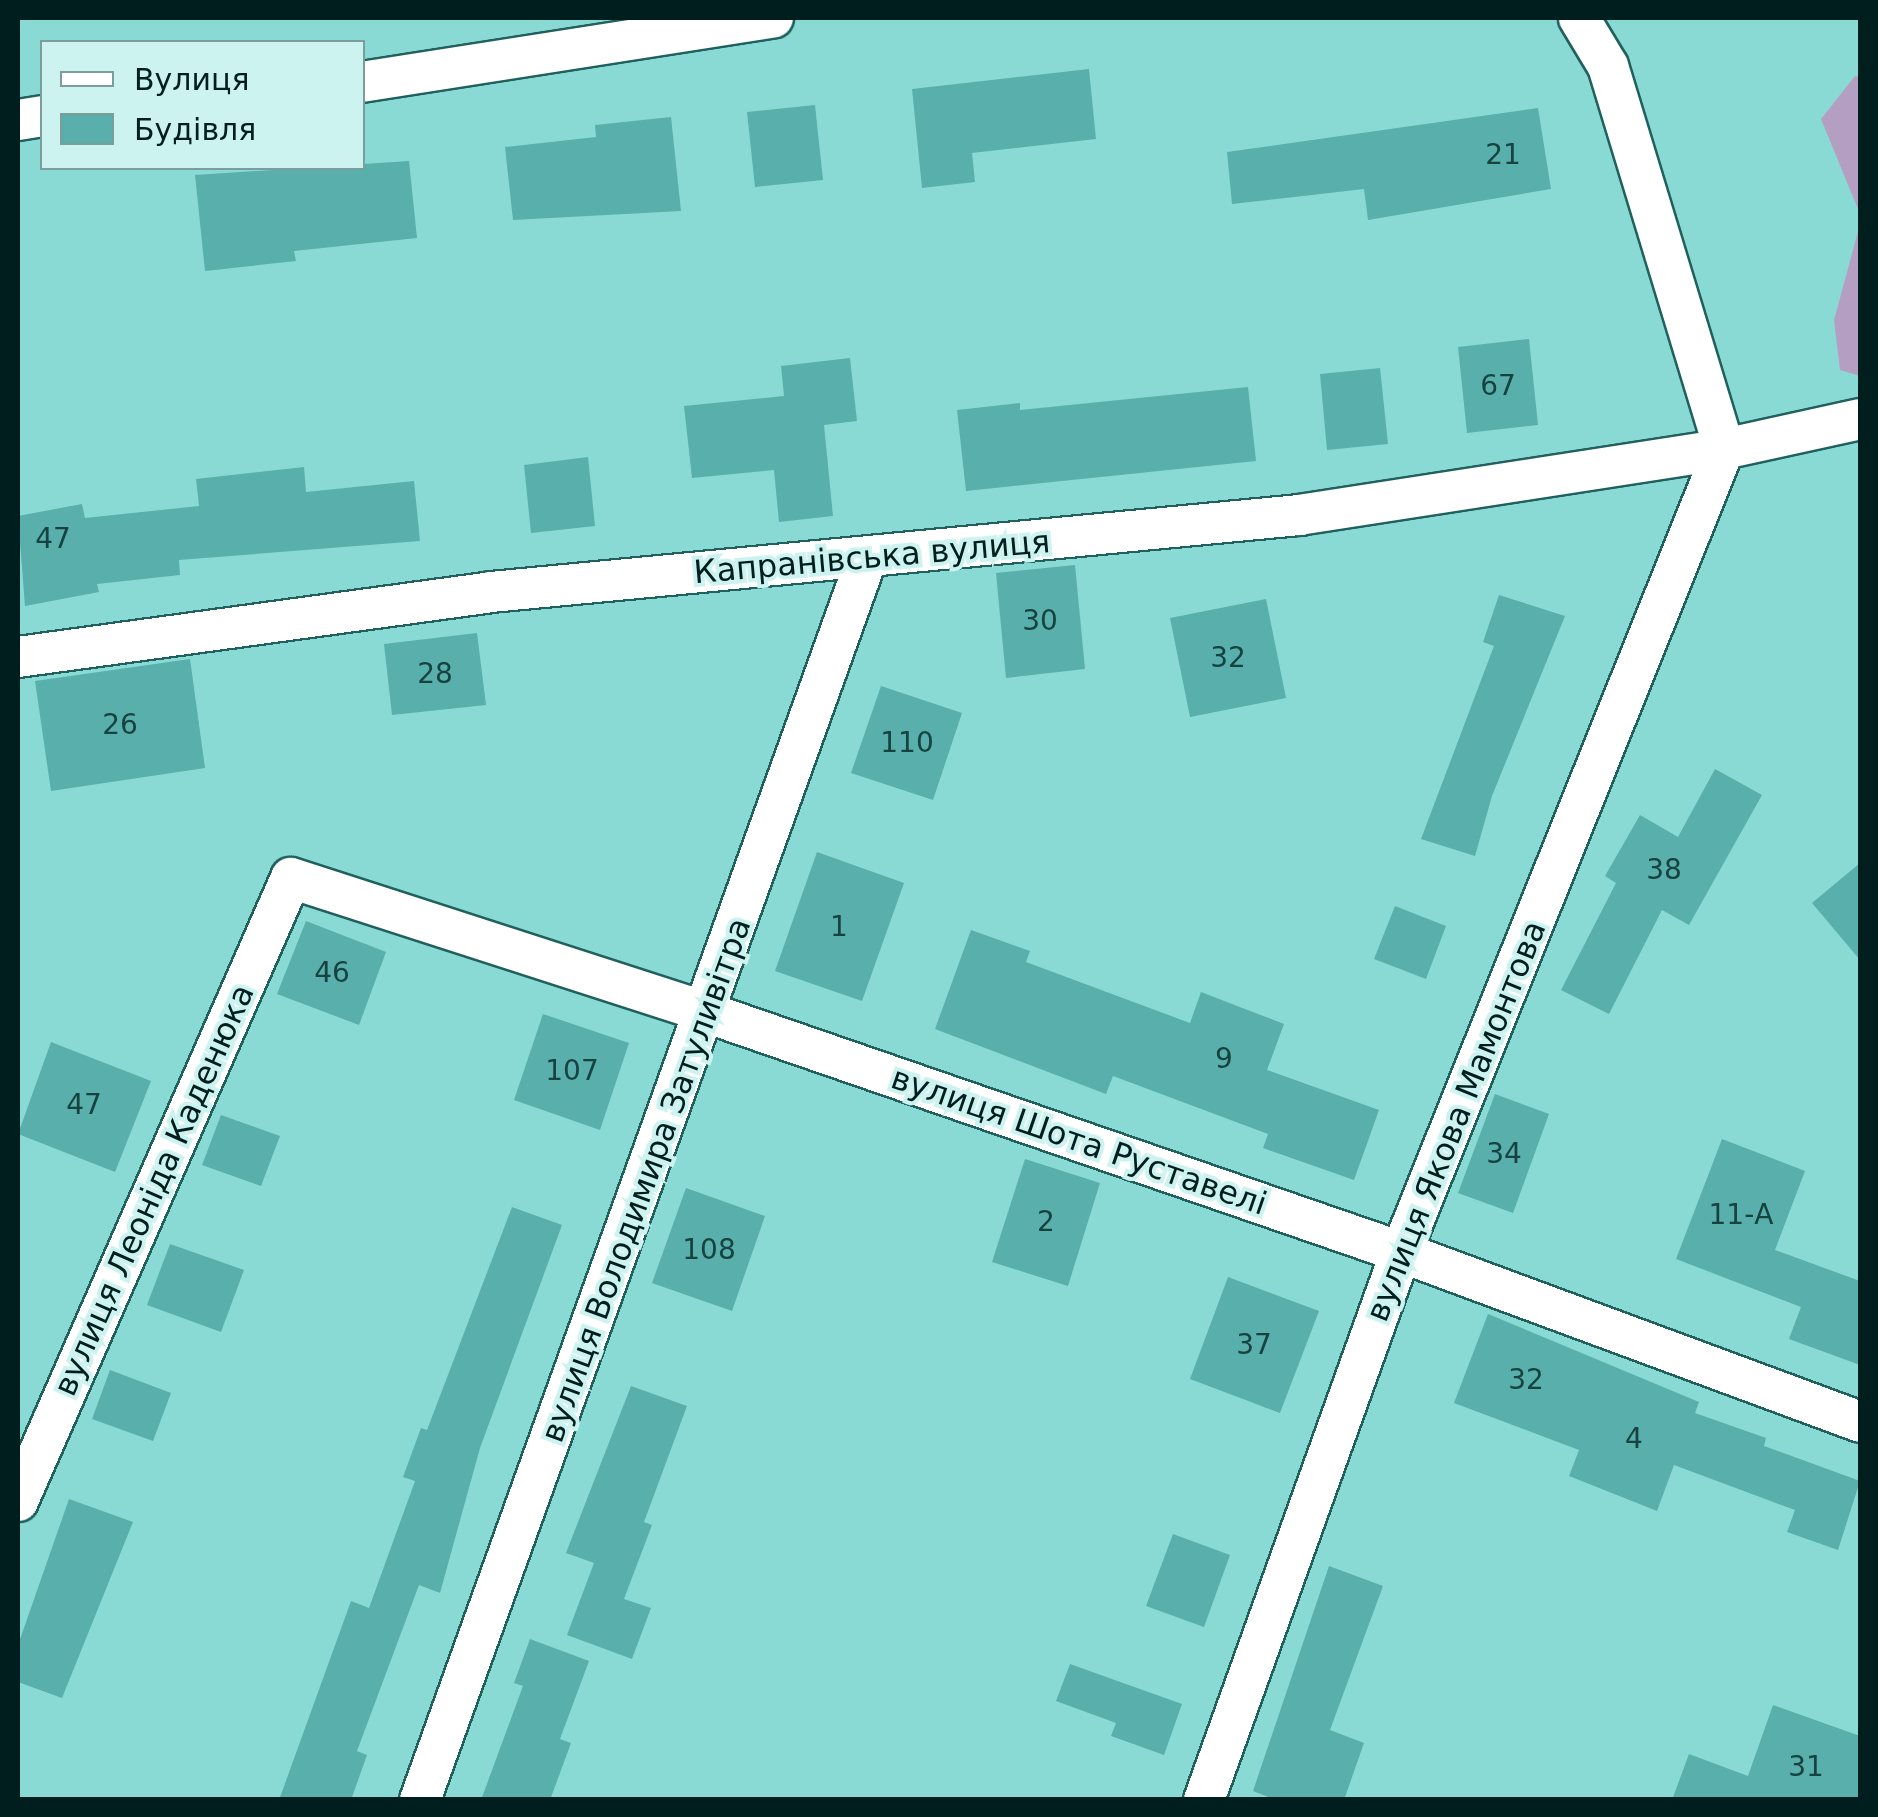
<!DOCTYPE html>
<html>
<head>
<meta charset="utf-8">
<style>
	body { margin:0 }
	#map { position:relative; width:1878px; height:1817px; overflow:hidden; background:#89dad5; font-family:"DejaVu Sans",sans-serif }
	div>[style] { position:absolute }
	.green>* { inset:0; background:#b49fc3 }
	.building>* { inset:0; background:#59afab }
	.roads { filter:drop-shadow(2px 0 #20605d) drop-shadow(-2px 0 #20605d) drop-shadow(0 2px #20605d) drop-shadow(0 -2px #20605d) }
	.street>* { height:40px; margin:-20px; padding:0 20px; transform-origin:20px; border-radius:20px; background:#fff }
	span { translate:-50% -50%; white-space:nowrap; text-align:center; line-height:1.15; -webkit-text-stroke:8px #cdf3f0; paint-order:stroke }
	.number-label { font-size:28px; color:#164240 }
	.number-label span { -webkit-text-stroke-width:0 }
	.street-label { font-size:32px; color:#001e1d }
	.frame { position:absolute; inset:0; border:20px solid #001e1d; pointer-events:none }
	.legend { position:absolute; left:40px; top:40px; width:325px; height:130px; box-sizing:border-box; background:#cdf3f0; border:2px solid #7b9e9c; margin:0; padding:12px 18px; list-style:none; font-size:30px; color:#001e1d }
	.legend li { display:flex; align-items:center; gap:20px; height:50px }
	.legend b { width:50px; border:2px solid #7b9e9c }
</style>
</head>
<body>
<div id="map">
	<div class="green">
		<div style="clip-path:polygon(1855px 76px,1860px 77px,1860px 214px,1821px 119px)"></div>
		<div style="clip-path:polygon(1860px 224px,1860px 376px,1840px 370px,1834px 320px)"></div>
	</div>
	<div class="building">
		<div style="clip-path:polygon(1089px 69px,1096px 139px,972px 153px,975px 182px,922px 188px,912px 89px)"></div>
		<div style="clip-path:polygon(815px 105px,823px 180px,755px 187px,747px 112px)"></div>
		<div style="clip-path:polygon(1538px 108px,1551px 189px,1368px 220px,1364px 189px,1232px 204px,1227px 152px)"></div>
		<div style="clip-path:polygon(671px 117px,681px 211px,513px 220px,505px 147px,596px 137px,595px 125px)"></div>
		<div style="clip-path:polygon(409px 161px,417px 238px,294px 251px,296px 261px,205px 271px,195px 175px)"></div>
		<div style="clip-path:polygon(1529px 339px,1538px 425px,1467px 433px,1458px 347px)"></div>
		<div style="clip-path:polygon(850px 358px,857px 421px,824px 425px,833px 516px,779px 522px,774px 470px,692px 478px,684px 406px,784px 396px,781px 366px)"></div>
		<div style="clip-path:polygon(1380px 368px,1388px 444px,1327px 450px,1320px 374px)"></div>
		<div style="clip-path:polygon(1248px 387px,1256px 461px,966px 491px,957px 410px,1020px 403px,1020px 410px)"></div>
		<div style="clip-path:polygon(588px 457px,595px 526px,531px 533px,524px 465px)"></div>
		<div style="clip-path:polygon(304px 467px,306px 492px,414px 481px,420px 541px,179px 560px,180px 575px,97px 584px,99px 592px,25px 606px,18px 516px,82px 504px,85px 518px,199px 506px,196px 479px)"></div>
		<div style="clip-path:polygon(1075px 565px,1085px 669px,1006px 678px,996px 573px)"></div>
		<div style="clip-path:polygon(1499px 595px,1565px 616px,1492px 796px,1475px 856px,1421px 839px,1494px 646px,1483px 642px)"></div>
		<div style="clip-path:polygon(1266px 599px,1286px 698px,1190px 717px,1170px 618px)"></div>
		<div style="clip-path:polygon(477px 633px,486px 705px,392px 715px,384px 644px)"></div>
		<div style="clip-path:polygon(190px 659px,205px 768px,51px 791px,35px 681px)"></div>
		<div style="clip-path:polygon(881px 686px,962px 713px,933px 800px,851px 773px)"></div>
		<div style="clip-path:polygon(1715px 769px,1762px 795px,1689px 925px,1662px 910px,1609px 1014px,1561px 990px,1616px 883px,1605px 876px,1640px 815px,1678px 837px)"></div>
		<div style="clip-path:polygon(817px 852px,904px 883px,862px 1001px,775px 971px)"></div>
		<div style="clip-path:polygon(1860px 863px,1860px 960px,1812px 903px)"></div>
		<div style="clip-path:polygon(1395px 906px,1446px 926px,1426px 979px,1374px 959px)"></div>
		<div style="clip-path:polygon(306px 921px,386px 952px,359px 1025px,277px 994px)"></div>
		<div style="clip-path:polygon(971px 930px,1030px 951px,1026px 962px,1190px 1023px,1201px 992px,1284px 1024px,1267px 1070px,1379px 1110px,1354px 1180px,1263px 1148px,1268px 1134px,1113px 1076px,1106px 1094px,935px 1029px)"></div>
		<div style="clip-path:polygon(543px 1014px,629px 1043px,600px 1130px,514px 1100px)"></div>
		<div style="clip-path:polygon(51px 1042px,151px 1081px,115px 1172px,18px 1134px)"></div>
		<div style="clip-path:polygon(1495px 1094px,1549px 1114px,1513px 1213px,1458px 1193px)"></div>
		<div style="clip-path:polygon(221px 1115px,280px 1136px,261px 1186px,202px 1165px)"></div>
		<div style="clip-path:polygon(1722px 1139px,1805px 1171px,1775px 1250px,1860px 1281px,1860px 1365px,1789px 1339px,1801px 1307px,1676px 1259px)"></div>
		<div style="clip-path:polygon(1025px 1159px,1100px 1183px,1068px 1286px,992px 1262px)"></div>
		<div style="clip-path:polygon(686px 1188px,765px 1216px,732px 1311px,652px 1283px)"></div>
		<div style="clip-path:polygon(512px 1207px,562px 1225px,480px 1448px,440px 1593px,419px 1585px,357px 1751px,367px 1755px,351px 1800px,279px 1800px,351px 1601px,369px 1608px,415px 1481px,403px 1477px,421px 1428px,427px 1430px)"></div>
		<div style="clip-path:polygon(170px 1244px,244px 1270px,221px 1332px,147px 1305px)"></div>
		<div style="clip-path:polygon(1228px 1277px,1319px 1311px,1280px 1413px,1190px 1379px)"></div>
		<div style="clip-path:polygon(1488px 1314px,1699px 1402px,1695px 1413px,1766px 1438px,1764px 1446px,1860px 1481px,1838px 1550px,1787px 1532px,1795px 1510px,1674px 1465px,1657px 1511px,1569px 1476px,1579px 1450px,1454px 1403px)"></div>
		<div style="clip-path:polygon(110px 1370px,171px 1393px,153px 1441px,92px 1419px)"></div>
		<div style="clip-path:polygon(631px 1386px,687px 1406px,644px 1522px,652px 1525px,624px 1599px,651px 1608px,632px 1659px,567px 1635px,594px 1563px,566px 1553px)"></div>
		<div style="clip-path:polygon(69px 1499px,133px 1522px,62px 1698px,18px 1682px,18px 1645px)"></div>
		<div style="clip-path:polygon(1173px 1534px,1230px 1555px,1204px 1627px,1146px 1606px)"></div>
		<div style="clip-path:polygon(1329px 1566px,1383px 1586px,1330px 1730px,1364px 1743px,1344px 1800px,1276px 1800px,1253px 1791px)"></div>
		<div style="clip-path:polygon(530px 1639px,589px 1661px,560px 1739px,571px 1743px,550px 1800px,481px 1800px,523px 1686px,514px 1683px)"></div>
		<div style="clip-path:polygon(1070px 1664px,1182px 1704px,1164px 1755px,1111px 1736px,1116px 1723px,1056px 1701px)"></div>
		<div style="clip-path:polygon(1773px 1705px,1860px 1736px,1860px 1800px,1672px 1800px,1689px 1754px,1748px 1776px)"></div>
	</div>
	<div class="roads">
		<div class="street">
			<div style="left:1579px;top:18px;width:56px;rotate:58.9deg"></div>
			<div style="left:1608px;top:66px;width:400px;rotate:73.1deg"></div>
			<div style="left:362px;top:82px;width:416px;rotate:-8.9deg"></div>
			<div style="left:18px;top:120px;width:24px;rotate:-9deg"></div>
			<div style="left:18px;top:657px;width:477px;rotate:-7.8deg"></div>
			<div style="left:491px;top:592px;width:812px;rotate:-5.44deg"></div>
			<div style="left:1299px;top:515px;width:430px;rotate:-8.8deg"></div>
			<div style="left:1724px;top:449px;width:139px;rotate:-12.4deg"></div>
			<div style="left:18px;top:1501px;width:680px;rotate:-66.34deg"></div>
			<div style="left:291px;top:878px;width:438px;rotate:17.9deg"></div>
			<div style="left:708px;top:1013px;width:733px;rotate:19.03deg"></div>
			<div style="left:1401px;top:1252px;width:489px;rotate:20.3deg"></div>
			<div style="left:420px;top:1800px;width:1320px;rotate:-70.21deg"></div>
			<div style="left:1204px;top:1800px;width:582px;rotate:-70.23deg"></div>
			<div style="left:1401px;top:1252px;width:866px;rotate:-68.09deg"></div>
		</div>
	</div>
	<div class="number-label">
		<span style="left:1503px;top:155px">21</span>
		<span style="left:1498px;top:386px">67</span>
		<span style="left:53px;top:539px">47</span>
		<span style="left:1040px;top:621px">30</span>
		<span style="left:1228px;top:658px">32</span>
		<span style="left:435px;top:674px">28</span>
		<span style="left:120px;top:725px">26</span>
		<span style="left:907px;top:743px">110</span>
		<span style="left:1664px;top:870px">38</span>
		<span style="left:839px;top:927px">1</span>
		<span style="left:332px;top:973px">46</span>
		<span style="left:1224px;top:1059px">9</span>
		<span style="left:572px;top:1071px">107</span>
		<span style="left:84px;top:1105px">47</span>
		<span style="left:1504px;top:1154px">34</span>
		<span style="left:1741px;top:1215px">11-А</span>
		<span style="left:1046px;top:1222px">2</span>
		<span style="left:709px;top:1250px">108</span>
		<span style="left:1254px;top:1345px">37</span>
		<span style="left:1526px;top:1380px">32</span>
		<span style="left:1634px;top:1439px">4</span>
		<span style="left:1806px;top:1767px">31</span>
	</div>
	<div class="street-label">
		<span style="left:872px;top:557px;rotate:-5deg">Капранівська вулиця</span>
		<span style="left:1456px;top:1121px;rotate:-68deg">вулиця Якова Мамонтова</span>
		<span style="left:1079px;top:1141px;rotate:19deg">вулиця Шота Руставелі</span>
		<span style="left:646px;top:1180px;rotate:-70deg">вулиця Володимира Затуливітра</span>
		<span style="left:154px;top:1190px;rotate:-66deg">вулиця Леоніда Каденюка</span>
	</div>
	<div class="frame"></div>
	<ul class="legend">
	<li><b style="height:12px;background:#fff"></b>Вулиця</li>
	<li><b style="height:28px;background:#59afab"></b>Будівля</li>
	</ul>
</div>
</body>
</html>
